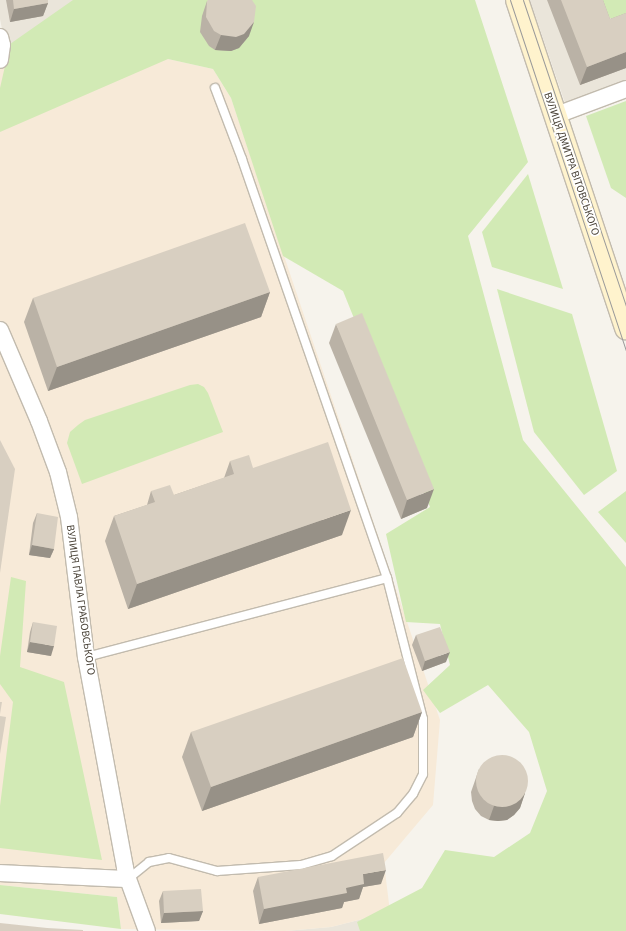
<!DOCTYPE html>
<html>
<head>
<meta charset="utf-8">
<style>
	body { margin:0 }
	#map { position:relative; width:626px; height:931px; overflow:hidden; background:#f6f3ec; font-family:"Source Sans 3",sans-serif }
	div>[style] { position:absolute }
	.residential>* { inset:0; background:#eae5da }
	.commercial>* { inset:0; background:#f7ead8 }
	.green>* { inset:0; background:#d2eab5 }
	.roads { filter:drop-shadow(1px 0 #c2bbae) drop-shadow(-1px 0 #c2bbae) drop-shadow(0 1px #c2bbae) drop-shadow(0 -1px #c2bbae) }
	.lane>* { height:8px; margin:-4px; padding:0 4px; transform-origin:4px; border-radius:4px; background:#fff }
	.street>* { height:16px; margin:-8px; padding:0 8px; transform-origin:8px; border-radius:8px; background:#fff }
	.secondary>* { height:22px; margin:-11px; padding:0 11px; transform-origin:11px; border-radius:11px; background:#fff3cd }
	.tram>* { height:1px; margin:-0.5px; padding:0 0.5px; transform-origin:0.5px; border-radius:0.5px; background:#9a9a9a }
	.wall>* { inset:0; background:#bab2a6 }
	.shaded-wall>* { inset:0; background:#979187 }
	.building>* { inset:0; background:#d8cfc1 }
	.round { border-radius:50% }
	span { translate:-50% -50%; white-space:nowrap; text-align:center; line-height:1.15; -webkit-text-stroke:3.5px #fff; paint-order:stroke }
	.street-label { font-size:11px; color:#4b4439 }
</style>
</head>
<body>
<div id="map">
	<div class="residential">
		<div style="clip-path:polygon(0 0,129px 0,12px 43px,5px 44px,0 19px)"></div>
		<div style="clip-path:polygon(530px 0,626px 0,626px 85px,576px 104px,565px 103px)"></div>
		<div style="clip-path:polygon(390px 912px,402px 931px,285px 931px,331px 927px)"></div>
	</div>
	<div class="commercial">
		<div style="clip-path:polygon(0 56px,168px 59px,213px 69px,231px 98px,440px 720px,433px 805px,384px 863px,390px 912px,331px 927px,285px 931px,121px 929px,117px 897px,0 885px)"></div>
	</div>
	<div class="green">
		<div style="clip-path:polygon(73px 0,475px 0,528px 162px,468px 236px,523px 440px,626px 567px,626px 931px,360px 931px,357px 922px,422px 888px,445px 850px,494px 857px,530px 833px,547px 791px,529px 732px,488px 685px,440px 713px,423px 690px,450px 665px,440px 624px,406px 622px,386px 534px,430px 507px,343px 291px,283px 256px,231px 98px,213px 69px,168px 59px,0 132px,0 88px,10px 44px)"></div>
		<div style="clip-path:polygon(596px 0,626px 0,626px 23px,621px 25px,606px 15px)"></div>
		<div style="clip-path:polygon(626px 101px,626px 198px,611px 188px,586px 116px)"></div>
		<div style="clip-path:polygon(528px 174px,563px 289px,492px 267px,482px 232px)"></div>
		<div style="clip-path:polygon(497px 289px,572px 314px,617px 471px,584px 495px,534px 432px)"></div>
		<div style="clip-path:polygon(198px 384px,204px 387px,208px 393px,223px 432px,82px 484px,67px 443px,70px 432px,78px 425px,85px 420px,190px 385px)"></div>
		<div style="clip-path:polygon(626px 491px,626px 543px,598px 512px)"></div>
		<div style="clip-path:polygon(11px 577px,26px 581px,20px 667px,64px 682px,102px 860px,0 848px,0 806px,13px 702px,0 684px,0 656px)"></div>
		<div style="clip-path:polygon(0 885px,117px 897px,121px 929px,0 914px)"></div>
	</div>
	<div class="roads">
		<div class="lane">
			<div style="left:86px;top:657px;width:311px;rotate:-14.7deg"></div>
			<div style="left:128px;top:879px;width:27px;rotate:-39deg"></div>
			<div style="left:149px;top:862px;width:20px;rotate:-11deg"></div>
			<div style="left:169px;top:858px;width:50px;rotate:15.2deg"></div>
			<div style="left:217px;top:871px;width:84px;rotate:-4.1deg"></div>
			<div style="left:301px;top:865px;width:32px;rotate:-16deg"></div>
			<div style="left:332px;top:856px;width:78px;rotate:-33.5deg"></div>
			<div style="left:397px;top:813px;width:25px;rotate:-50deg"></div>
			<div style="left:413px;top:794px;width:22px;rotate:-63deg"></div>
			<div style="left:423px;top:774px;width:55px;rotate:-90deg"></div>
			<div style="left:423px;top:719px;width:146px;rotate:-104.3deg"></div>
			<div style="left:387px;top:578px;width:443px;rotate:-109.1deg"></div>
			<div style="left:242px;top:159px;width:76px;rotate:-110.8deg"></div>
		</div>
		<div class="street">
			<div style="left:0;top:37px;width:8px;rotate:76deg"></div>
			<div style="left:2px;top:45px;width:15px;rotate:98deg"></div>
			<div style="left:554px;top:116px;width:77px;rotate:-20.6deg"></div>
			<div style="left:0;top:330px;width:99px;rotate:66.8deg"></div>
			<div style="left:39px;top:421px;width:54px;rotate:69.6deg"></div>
			<div style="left:58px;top:472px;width:46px;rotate:76.3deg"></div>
			<div style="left:69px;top:517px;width:141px;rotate:83.1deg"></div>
			<div style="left:86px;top:657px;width:215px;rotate:79.5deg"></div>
			<div style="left:125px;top:868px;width:11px;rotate:75deg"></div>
			<div style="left:128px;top:879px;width:55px;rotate:69.9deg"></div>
			<div style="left:0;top:873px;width:128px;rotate:2.7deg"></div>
		</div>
		<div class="secondary">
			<div style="left:517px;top:0;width:346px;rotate:71.6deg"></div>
		</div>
	</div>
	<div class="tram">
		<div style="left:510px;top:0;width:369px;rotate:71.7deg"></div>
		<div style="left:523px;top:0;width:323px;rotate:71.4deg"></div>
	</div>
	<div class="wall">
		<div style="clip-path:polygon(6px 0,48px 0,48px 3px,43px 16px,10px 22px)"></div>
		<div style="clip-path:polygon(547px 0,603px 0,610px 19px,626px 13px,626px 68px,580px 85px)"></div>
		<div style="clip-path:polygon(207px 1px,249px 36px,239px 48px,231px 51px,215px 50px,209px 46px,200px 32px,202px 16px)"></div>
		<div style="clip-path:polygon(270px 292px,261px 317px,48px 391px,24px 322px,33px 298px)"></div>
		<div style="clip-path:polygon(336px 324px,427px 508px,401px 519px,329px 343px)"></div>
		<div style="clip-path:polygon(230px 461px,253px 468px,342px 535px,128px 609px,105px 541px,114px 516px,147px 505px,151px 491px,174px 495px,224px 478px)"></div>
		<div style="clip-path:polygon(37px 513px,54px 549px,50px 558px,29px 555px,33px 523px)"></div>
		<div style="clip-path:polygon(33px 622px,51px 656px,27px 652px,30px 632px)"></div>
		<div style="clip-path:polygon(416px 635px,446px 662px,422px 671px,412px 645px)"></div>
		<div style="clip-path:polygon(422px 712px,413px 737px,202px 811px,182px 757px,191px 732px)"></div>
		<div style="clip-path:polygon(479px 769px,525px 793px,520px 808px,514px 815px,507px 820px,498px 821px,489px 820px,481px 816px,475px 809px,472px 801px,471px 792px)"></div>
		<div style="clip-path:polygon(258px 877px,381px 884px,363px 887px,359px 899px,344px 902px,342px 908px,259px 924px,253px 891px)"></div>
		<div style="clip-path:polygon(163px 891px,203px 911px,199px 921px,161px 923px,159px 901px)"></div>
	</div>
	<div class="shaded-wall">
		<div style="clip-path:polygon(48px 3px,43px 16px,10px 22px,14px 9px)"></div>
		<div style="clip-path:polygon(254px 22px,249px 36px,239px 48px,231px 51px,215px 50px,221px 35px)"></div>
		<div style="clip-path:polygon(626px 52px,626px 68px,580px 85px,587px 67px)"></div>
		<div style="clip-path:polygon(270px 292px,261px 317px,48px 391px,57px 367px)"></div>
		<div style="clip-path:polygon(434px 489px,427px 508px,401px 519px,407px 500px)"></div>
		<div style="clip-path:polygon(351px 510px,342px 535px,128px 609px,137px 584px)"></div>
		<div style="clip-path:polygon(32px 545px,54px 549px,50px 558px,29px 555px)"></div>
		<div style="clip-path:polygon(30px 642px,54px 646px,51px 656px,27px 652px)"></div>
		<div style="clip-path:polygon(450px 652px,446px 662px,422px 671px,425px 661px)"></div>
		<div style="clip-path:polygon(422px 712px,413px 737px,202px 811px,211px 787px)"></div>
		<div style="clip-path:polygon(525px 793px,520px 808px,514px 815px,507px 820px,498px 821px,489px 820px,494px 806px)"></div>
		<div style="clip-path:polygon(386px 870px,381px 884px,363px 887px,359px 899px,344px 902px,342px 908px,259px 924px,264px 909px,346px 888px,363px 874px)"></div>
		<div style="clip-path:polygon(203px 911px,199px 921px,161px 923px,164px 913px)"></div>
	</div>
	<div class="building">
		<div style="clip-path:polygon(13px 0,48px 0,48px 3px,14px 9px)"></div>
		<div style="clip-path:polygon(208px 0,252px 0,256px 6px,254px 22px,244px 34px,236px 37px,221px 35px,214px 31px,206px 17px,207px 1px)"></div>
		<div style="clip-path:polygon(561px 0,603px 0,610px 19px,626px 13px,626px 52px,587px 67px)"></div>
		<div style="clip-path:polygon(245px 223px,270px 292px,57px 367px,33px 298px)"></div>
		<div style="clip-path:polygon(362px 313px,434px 489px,407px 500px,336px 324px)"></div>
		<div style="clip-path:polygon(0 440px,15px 469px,0 573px)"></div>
		<div style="clip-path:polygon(328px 442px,351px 510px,137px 584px,114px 516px,155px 502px,151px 491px,170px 485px,174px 495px,234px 474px,230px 461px,249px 455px,253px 468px)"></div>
		<div style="clip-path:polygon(37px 513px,58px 517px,54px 549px,32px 545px)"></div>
		<div style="clip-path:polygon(33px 622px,57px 626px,54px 646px,30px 642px)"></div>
		<div style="clip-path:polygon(440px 627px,450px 652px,425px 661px,416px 635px)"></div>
		<div style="clip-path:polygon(403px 658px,422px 712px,211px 787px,191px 732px)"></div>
		<div style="clip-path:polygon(0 702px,2px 702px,0 714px)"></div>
		<div style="clip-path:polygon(0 716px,6px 717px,0 754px)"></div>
		<div class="round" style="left:476px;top:755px;width:52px;height:52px"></div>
		<div style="clip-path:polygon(383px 853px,386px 870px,363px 874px,364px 884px,346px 888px,347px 893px,264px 909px,258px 877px)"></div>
		<div style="clip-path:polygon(201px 889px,203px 911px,164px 913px,163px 891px)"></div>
		<div style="clip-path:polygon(0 923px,47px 928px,83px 930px,83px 931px,0 931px)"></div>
	</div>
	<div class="street-label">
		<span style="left:571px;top:164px;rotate:71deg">ВУЛИЦЯ ДМИТРА ВІТОВСЬКОГО</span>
		<span style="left:80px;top:600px;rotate:82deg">ВУЛИЦЯ ПАВЛА ГРАБОВСЬКОГО</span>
	</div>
</div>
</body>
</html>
